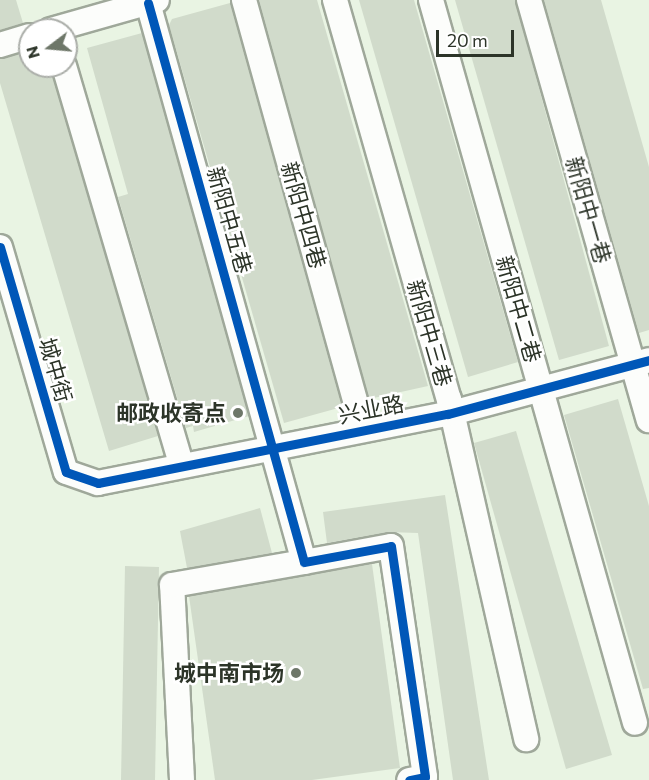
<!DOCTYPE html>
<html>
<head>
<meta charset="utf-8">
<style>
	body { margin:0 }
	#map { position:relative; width:649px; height:780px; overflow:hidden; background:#e9f4e3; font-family:Commissioner,"Noto Sans SC",sans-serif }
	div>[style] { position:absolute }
	.building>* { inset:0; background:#d1dbcb }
	.roads { filter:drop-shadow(2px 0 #9fa89a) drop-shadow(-2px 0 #9fa89a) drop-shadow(0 2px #9fa89a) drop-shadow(0 -2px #9fa89a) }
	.street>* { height:24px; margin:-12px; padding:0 12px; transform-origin:12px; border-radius:12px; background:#fcfdfb }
	.cycleway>* { height:9px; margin:-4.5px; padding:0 4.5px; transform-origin:4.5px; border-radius:4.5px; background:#0057b8 }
	.dots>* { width:16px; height:16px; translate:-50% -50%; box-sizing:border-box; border:3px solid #fff; border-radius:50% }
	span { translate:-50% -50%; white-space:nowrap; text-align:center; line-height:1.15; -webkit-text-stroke:5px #fff; paint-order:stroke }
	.street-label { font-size:22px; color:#2c3428 }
	.poi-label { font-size:22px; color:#2c3428; font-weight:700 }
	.right { translate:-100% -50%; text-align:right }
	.north { position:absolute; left:18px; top:18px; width:60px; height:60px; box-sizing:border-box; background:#fff; border:2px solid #abaea9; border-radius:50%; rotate:254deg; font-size:16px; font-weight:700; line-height:24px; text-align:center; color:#2c3428 }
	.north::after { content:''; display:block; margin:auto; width:21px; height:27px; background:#6e7769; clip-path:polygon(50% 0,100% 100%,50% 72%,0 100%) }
	.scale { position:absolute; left:436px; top:30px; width:78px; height:27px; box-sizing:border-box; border:3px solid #2c3428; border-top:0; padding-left:8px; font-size:18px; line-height:21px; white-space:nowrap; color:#2c3428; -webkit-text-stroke:4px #fff; paint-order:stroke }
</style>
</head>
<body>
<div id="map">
	<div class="building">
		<div style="clip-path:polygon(0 0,16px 0,23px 23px,0 30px)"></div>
		<div style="clip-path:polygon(259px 0,317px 0,428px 386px,369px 399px)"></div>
		<div style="clip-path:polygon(359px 0,414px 0,518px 362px,468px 377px)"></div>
		<div style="clip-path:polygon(455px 0,515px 0,609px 346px,559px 360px)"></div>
		<div style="clip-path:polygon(544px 0,601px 0,649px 167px,649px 330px,639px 333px)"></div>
		<div style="clip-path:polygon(230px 3px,342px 407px,284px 423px,169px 25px,172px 19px)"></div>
		<div style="clip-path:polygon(142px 33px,249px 416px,194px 432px,193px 426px,186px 428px,118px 197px,128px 194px,87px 48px)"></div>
		<div style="clip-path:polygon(30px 51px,30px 66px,50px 66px,158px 436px,109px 451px,0 83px,0 59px)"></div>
		<div style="clip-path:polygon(618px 399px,649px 506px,649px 688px,643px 689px,564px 415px)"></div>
		<div style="clip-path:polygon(516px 431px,612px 755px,566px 769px,474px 443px)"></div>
		<div style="clip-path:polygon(445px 495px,489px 780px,453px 780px,418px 533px,388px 532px,327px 543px,323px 512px)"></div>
		<div style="clip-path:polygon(260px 508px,272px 553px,187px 568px,180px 531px)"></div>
		<div style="clip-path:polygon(372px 564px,400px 768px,312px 780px,215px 780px,189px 596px)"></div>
		<div style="clip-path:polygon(125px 566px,159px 567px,155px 780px,121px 780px)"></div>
	</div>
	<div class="roads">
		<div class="street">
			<div style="left:244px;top:0;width:446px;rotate:74.5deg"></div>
			<div style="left:335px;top:0;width:415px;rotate:74.1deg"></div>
			<div style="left:449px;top:399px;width:349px;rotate:77.2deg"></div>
			<div style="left:431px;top:0;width:751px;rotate:74.24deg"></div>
			<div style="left:529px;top:0;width:437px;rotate:74.1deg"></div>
			<div style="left:148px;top:3px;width:580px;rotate:74.41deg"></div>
			<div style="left:304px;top:562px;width:88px;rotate:-10.4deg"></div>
			<div style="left:391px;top:546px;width:233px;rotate:81.6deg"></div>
			<div style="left:425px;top:777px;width:16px;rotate:169deg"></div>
			<div style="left:51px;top:30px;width:110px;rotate:-15.8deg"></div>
			<div style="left:0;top:45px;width:31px;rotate:-17deg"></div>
			<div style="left:64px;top:66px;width:414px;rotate:73.6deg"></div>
			<div style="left:0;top:247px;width:234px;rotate:73.7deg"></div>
			<div style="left:66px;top:472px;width:34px;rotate:19deg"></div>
			<div style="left:98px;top:483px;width:357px;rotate:-11.2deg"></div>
			<div style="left:448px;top:414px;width:208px;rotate:-15deg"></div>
			<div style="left:182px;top:780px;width:195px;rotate:-92.9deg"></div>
			<div style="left:172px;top:585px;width:134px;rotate:-9.9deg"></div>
		</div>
	</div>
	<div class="cycleway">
		<div style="left:148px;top:3px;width:580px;rotate:74.41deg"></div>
		<div style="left:304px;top:562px;width:88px;rotate:-10.4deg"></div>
		<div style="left:391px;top:546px;width:233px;rotate:81.6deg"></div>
		<div style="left:425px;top:777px;width:16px;rotate:169deg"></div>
		<div style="left:0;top:247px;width:234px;rotate:73.7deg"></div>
		<div style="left:66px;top:472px;width:34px;rotate:19deg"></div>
		<div style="left:98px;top:483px;width:357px;rotate:-11.2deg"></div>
		<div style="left:448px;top:414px;width:208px;rotate:-15deg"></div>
	</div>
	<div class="dots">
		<div style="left:238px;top:413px;background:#6e7769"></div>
		<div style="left:296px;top:673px;background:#6e7769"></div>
	</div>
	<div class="street-label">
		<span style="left:589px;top:210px;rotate:74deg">新阳中一巷</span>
		<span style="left:304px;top:215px;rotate:74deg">新阳中四巷</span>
		<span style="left:230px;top:220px;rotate:74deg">新阳中五巷</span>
		<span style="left:519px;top:309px;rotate:74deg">新阳中二巷</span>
		<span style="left:430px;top:333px;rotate:74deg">新阳中三巷</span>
		<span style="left:56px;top:370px;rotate:74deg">城中街</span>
		<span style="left:371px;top:409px;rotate:-11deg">兴业路</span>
	</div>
	<div class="poi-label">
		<span class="right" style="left:226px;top:413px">邮政收寄点</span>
		<span class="right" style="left:284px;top:673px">城中南市场</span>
	</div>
	<div class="north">N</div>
	<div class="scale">20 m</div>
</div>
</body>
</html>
